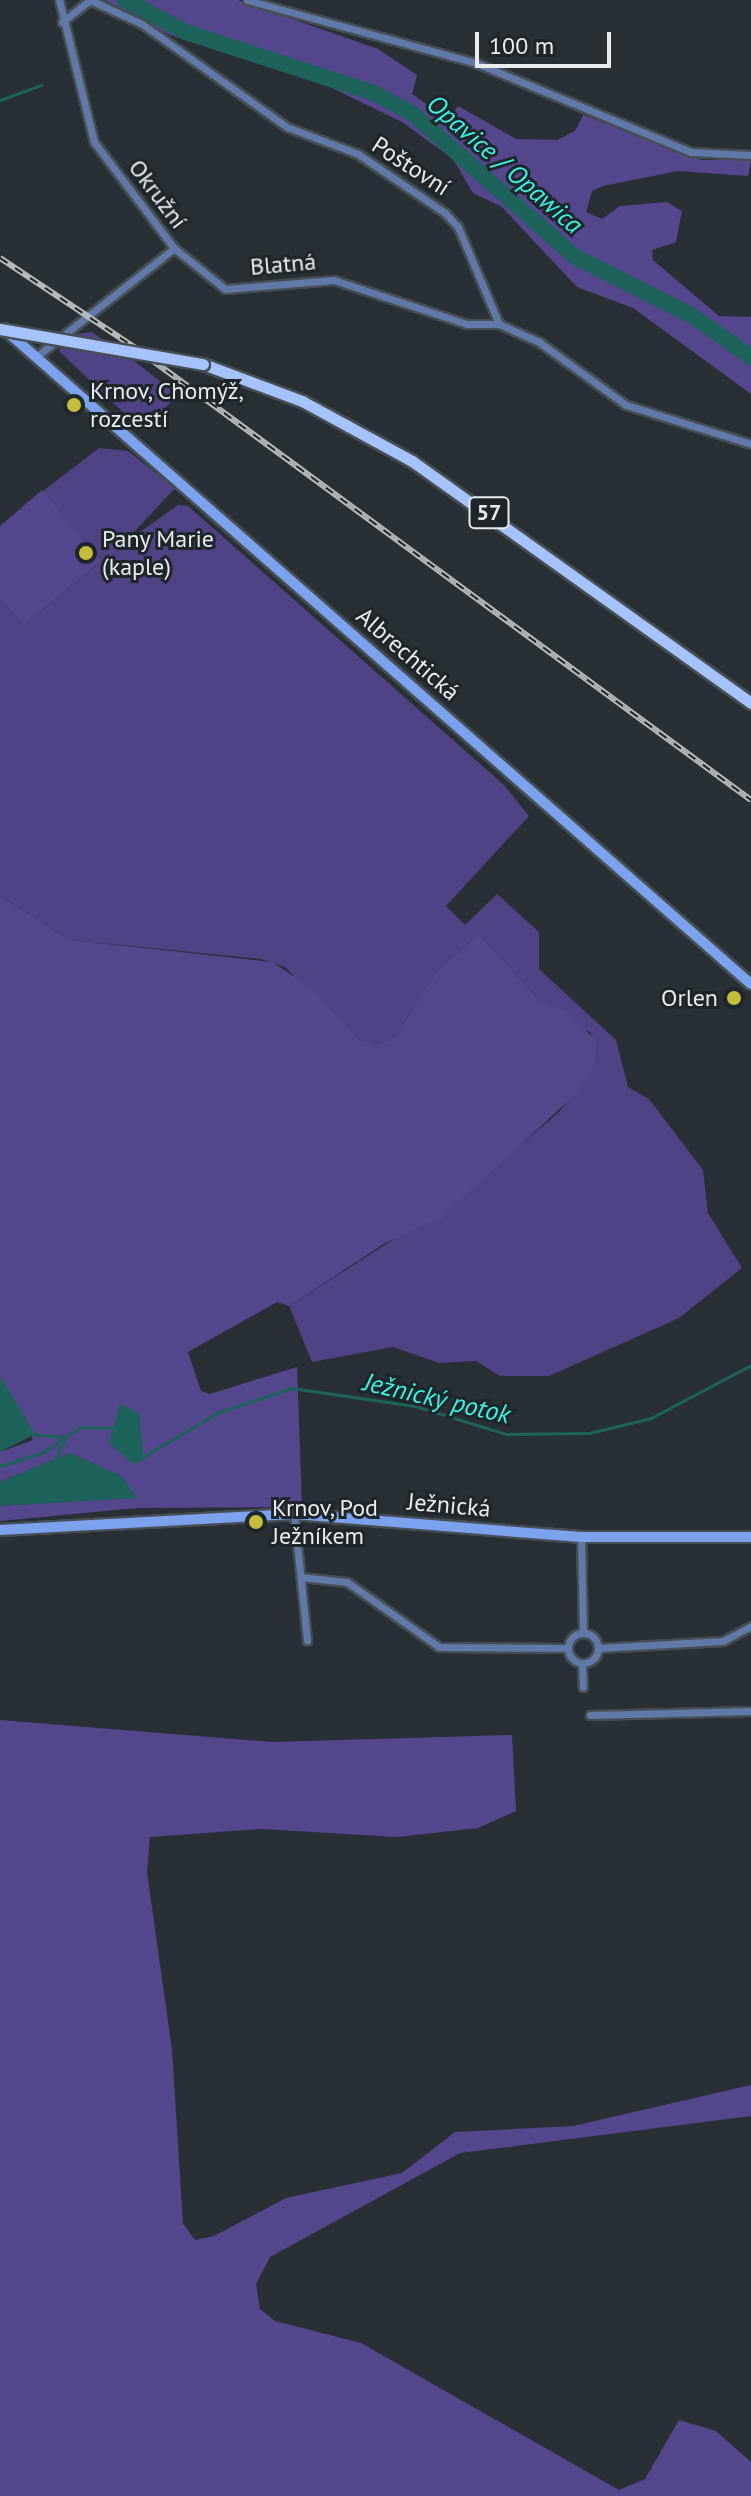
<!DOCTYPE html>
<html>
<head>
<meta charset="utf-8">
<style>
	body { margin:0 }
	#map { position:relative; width:751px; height:2496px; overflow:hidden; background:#283035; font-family:"PT Sans",sans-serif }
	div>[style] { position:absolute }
	.green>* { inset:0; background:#4f4285 }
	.forest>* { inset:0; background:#55478e }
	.water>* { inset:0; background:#1e635b }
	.stream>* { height:3px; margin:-1.5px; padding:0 1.5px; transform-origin:1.5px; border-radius:1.5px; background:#1e635b }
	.river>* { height:16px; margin:-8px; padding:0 8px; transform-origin:8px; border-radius:8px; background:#1e635b }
	.roads { filter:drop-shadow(2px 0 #474e53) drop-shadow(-2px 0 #474e53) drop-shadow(0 2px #474e53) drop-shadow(0 -2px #474e53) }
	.street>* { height:7px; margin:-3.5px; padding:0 3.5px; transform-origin:3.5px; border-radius:3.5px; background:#6179a8 }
	.street>.ring { margin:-3.5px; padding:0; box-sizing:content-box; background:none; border:7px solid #6179a8; border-radius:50% }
	.secondary>* { height:10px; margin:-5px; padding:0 5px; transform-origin:5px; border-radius:5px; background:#7ca1ed }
	.primary>* { height:11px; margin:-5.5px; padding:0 5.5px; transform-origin:5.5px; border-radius:5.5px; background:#a6c3fd }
	.rail>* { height:6px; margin-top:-3px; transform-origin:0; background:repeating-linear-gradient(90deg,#1f262b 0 9px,#b4babd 0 18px); box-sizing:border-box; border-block:2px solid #b4babd }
	.bridges { filter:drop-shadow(2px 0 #474e53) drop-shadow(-2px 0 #474e53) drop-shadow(0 2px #474e53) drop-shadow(0 -2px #474e53) }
	.primary-bridge>* { height:11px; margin:-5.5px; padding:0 5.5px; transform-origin:5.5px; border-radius:5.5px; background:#a6c3fd }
	.dots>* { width:22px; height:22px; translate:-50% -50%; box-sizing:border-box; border:4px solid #1f262b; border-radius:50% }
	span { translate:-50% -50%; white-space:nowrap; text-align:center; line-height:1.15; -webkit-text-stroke:6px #1f262b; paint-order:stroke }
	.shield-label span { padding:2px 6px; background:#1f262b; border:2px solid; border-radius:6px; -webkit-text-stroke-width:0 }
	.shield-label { font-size:22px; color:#e7ecef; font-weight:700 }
	.street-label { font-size:24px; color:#e7ecef }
	.poi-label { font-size:24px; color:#e7ecef }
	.left { translate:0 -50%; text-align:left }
	.right { translate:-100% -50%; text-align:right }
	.water-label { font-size:26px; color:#3af4e1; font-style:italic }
	.scale { position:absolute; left:475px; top:32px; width:136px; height:36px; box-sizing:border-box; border:4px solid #e7ecef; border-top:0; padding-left:10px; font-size:24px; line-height:28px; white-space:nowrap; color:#e7ecef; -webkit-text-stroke:6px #1f262b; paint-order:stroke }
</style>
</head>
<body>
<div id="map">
	<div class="green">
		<div style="clip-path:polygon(92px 332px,133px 360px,179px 396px,148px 422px,127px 416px,59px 351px,69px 335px)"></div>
		<div style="clip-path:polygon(99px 448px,128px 451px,175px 488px,122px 545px,178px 505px,188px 506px,504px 785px,529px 816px,446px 906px,465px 925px,497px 894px,539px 932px,539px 969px,616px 1040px,628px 1087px,649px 1099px,703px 1170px,708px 1213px,742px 1268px,679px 1318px,549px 1376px,500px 1376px,476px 1361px,439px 1363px,393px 1347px,312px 1362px,289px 1306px,460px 1197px,559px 1112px,595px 1066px,591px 1033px,542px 1003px,479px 934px,437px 971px,395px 1037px,376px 1045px,358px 1039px,285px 967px,261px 959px,70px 940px,0 896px,0 599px,24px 625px,100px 562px,43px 491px)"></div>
	</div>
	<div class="forest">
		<div style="clip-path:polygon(105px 0,238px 0,378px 49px,417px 75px,412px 94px,448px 119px,458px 106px,516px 139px,557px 140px,575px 131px,583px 115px,702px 160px,751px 160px,748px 176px,678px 171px,603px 186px,592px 191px,586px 212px,602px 219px,620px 206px,667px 202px,682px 211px,676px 242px,652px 250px,653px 260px,719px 316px,751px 317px,751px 394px,633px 308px,577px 287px,502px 207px,473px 193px,453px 159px,402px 122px,330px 87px,170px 35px)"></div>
		<div style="clip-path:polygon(42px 490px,101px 561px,24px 625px,0 599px,0 526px)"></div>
		<div style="clip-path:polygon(0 896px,70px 940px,272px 962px,309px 986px,358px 1039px,376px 1045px,395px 1037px,437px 971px,479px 934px,542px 1003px,569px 1012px,596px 1041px,595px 1066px,578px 1092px,441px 1218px,385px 1243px,289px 1306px,277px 1302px,188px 1352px,201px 1391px,210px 1394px,297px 1367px,302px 1507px,137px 1508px,0 1521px,0 1506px,136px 1497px,121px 1476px,70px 1453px,0 1482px,0 1452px,33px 1440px,0 1376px)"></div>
		<div style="clip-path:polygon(0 1720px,272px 1742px,512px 1735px,516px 1811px,478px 1828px,397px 1837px,261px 1829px,150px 1837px,147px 1872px,172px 2050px,183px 2224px,195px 2240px,214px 2236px,286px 2198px,402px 2173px,455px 2132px,573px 2126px,751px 2085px,751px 2116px,460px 2153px,270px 2257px,256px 2284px,260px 2309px,275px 2321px,361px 2343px,619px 2490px,645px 2479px,679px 2420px,716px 2431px,751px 2462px,751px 2496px,0 2496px)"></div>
	</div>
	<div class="water">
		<div style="clip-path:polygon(0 1376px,35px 1434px,0 1452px)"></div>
		<div style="clip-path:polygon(120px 1404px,139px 1413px,144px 1460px,133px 1464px,109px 1443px)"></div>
		<div style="clip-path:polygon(70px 1453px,121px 1476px,137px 1498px,0 1506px,0 1482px)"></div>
	</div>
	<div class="stream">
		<div style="left:0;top:100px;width:44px;rotate:-20.1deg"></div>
		<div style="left:31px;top:1434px;width:36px;rotate:5deg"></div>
		<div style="left:141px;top:1458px;width:91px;rotate:-30.5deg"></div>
		<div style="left:219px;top:1412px;width:77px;rotate:-18.2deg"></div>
		<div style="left:292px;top:1388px;width:124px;rotate:8.3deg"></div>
		<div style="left:415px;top:1406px;width:95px;rotate:17.1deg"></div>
		<div style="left:506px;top:1434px;width:83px;rotate:-0.7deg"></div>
		<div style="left:589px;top:1433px;width:64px;rotate:-13.6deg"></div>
		<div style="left:651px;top:1418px;width:113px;rotate:-27.9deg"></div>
		<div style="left:55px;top:1459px;width:20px;rotate:-63deg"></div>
		<div style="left:0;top:1466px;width:46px;rotate:-17.7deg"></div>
		<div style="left:44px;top:1452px;width:44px;rotate:-34.8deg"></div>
		<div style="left:80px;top:1427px;width:32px;rotate:2deg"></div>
	</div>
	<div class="river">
		<div style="left:125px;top:0;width:69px;rotate:27.7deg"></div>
		<div style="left:186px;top:32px;width:198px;rotate:18deg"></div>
		<div style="left:374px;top:93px;width:44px;rotate:28.3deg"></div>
		<div style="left:413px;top:114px;width:215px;rotate:41.4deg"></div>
		<div style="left:574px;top:256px;width:131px;rotate:26.8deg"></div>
		<div style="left:691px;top:315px;width:73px;rotate:35deg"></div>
	</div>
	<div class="roads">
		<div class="street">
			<div style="left:90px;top:0;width:57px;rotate:24.8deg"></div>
			<div style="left:142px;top:24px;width:178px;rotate:35.4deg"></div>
			<div style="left:287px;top:127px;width:76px;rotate:20.8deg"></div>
			<div style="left:358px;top:154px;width:105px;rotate:34.1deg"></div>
			<div style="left:445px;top:213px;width:19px;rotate:47deg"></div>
			<div style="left:458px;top:227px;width:105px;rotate:67.1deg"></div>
			<div style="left:499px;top:324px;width:44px;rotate:24.2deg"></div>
			<div style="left:539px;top:342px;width:107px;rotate:35.9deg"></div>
			<div style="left:626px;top:405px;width:131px;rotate:17.3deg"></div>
			<div style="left:247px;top:0;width:238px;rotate:15.4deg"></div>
			<div style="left:476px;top:63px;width:233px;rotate:22.5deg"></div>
			<div style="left:691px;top:152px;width:60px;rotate:2.9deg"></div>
			<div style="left:62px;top:22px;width:36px;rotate:-38deg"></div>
			<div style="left:174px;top:248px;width:65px;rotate:38.8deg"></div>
			<div style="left:225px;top:289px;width:109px;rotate:-4.7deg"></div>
			<div style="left:334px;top:280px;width:140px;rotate:18.3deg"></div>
			<div style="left:467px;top:324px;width:32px"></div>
			<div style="left:37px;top:356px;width:174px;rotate:-38.2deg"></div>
			<div style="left:174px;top:248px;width:133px;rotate:-127deg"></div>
			<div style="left:94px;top:142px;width:146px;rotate:-103.8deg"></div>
			<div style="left:294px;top:1514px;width:127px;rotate:84.1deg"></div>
			<div style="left:581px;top:1537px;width:96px;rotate:88.8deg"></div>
			<div style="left:301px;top:1577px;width:46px;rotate:6.2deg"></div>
			<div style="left:347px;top:1582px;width:113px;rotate:35.2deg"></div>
			<div style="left:439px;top:1647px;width:129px;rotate:0.4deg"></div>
			<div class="ring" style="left:568px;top:1633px;width:23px;height:23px"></div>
			<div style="left:598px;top:1648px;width:125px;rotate:-3.2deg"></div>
			<div style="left:723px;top:1641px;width:32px;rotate:-28deg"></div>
			<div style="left:582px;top:1663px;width:24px;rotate:88deg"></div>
			<div style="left:590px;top:1715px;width:161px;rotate:-1.4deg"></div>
		</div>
		<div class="secondary">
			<div style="left:4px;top:329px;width:993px;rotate:41.25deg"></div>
			<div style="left:0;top:1530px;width:294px;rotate:-3.1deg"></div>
			<div style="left:294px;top:1514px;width:288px;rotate:4.6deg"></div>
			<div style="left:581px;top:1537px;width:170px"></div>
		</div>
		<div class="primary">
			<div style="left:203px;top:364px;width:106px;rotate:20.5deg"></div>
			<div style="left:302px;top:401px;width:125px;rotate:28.6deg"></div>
			<div style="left:412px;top:461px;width:417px;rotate:35.5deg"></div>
		</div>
	</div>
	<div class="rail">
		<div style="left:0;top:258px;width:164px;rotate:33.6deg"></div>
		<div style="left:137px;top:349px;width:762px;rotate:36.3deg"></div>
	</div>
	<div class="bridges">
		<div class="primary-bridge">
			<div style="left:0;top:329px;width:206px;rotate:9.8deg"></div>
		</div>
	</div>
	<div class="dots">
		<div style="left:74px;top:405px;background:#c5bc3d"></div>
		<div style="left:86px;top:553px;background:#c5bc3d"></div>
		<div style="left:734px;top:998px;background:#c5bc3d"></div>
		<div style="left:256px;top:1522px;background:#c5bc3d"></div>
	</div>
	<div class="shield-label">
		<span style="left:489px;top:513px">57</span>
	</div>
	<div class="street-label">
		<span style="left:411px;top:166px;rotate:33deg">Poštovní</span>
		<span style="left:158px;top:194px;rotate:53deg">Okružní</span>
		<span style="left:283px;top:264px;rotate:-5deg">Blatná</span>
		<span style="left:408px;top:654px;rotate:41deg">Albrechtická</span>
		<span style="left:449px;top:1505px;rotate:5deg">Ježnická</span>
	</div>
	<div class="poi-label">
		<span class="left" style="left:90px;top:405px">Krnov, Chomýž,<br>rozcestí</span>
		<span class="left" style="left:102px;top:553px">Pany Marie<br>(kaple)</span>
		<span class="right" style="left:718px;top:998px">Orlen</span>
		<span class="left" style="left:272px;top:1522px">Krnov, Pod<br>Ježníkem</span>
	</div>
	<div class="water-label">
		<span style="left:505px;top:164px;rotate:41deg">Opavice / Opawica</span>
		<span style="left:437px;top:1398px;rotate:13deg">Ježnický potok</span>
	</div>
	<div class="scale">100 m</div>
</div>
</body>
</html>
